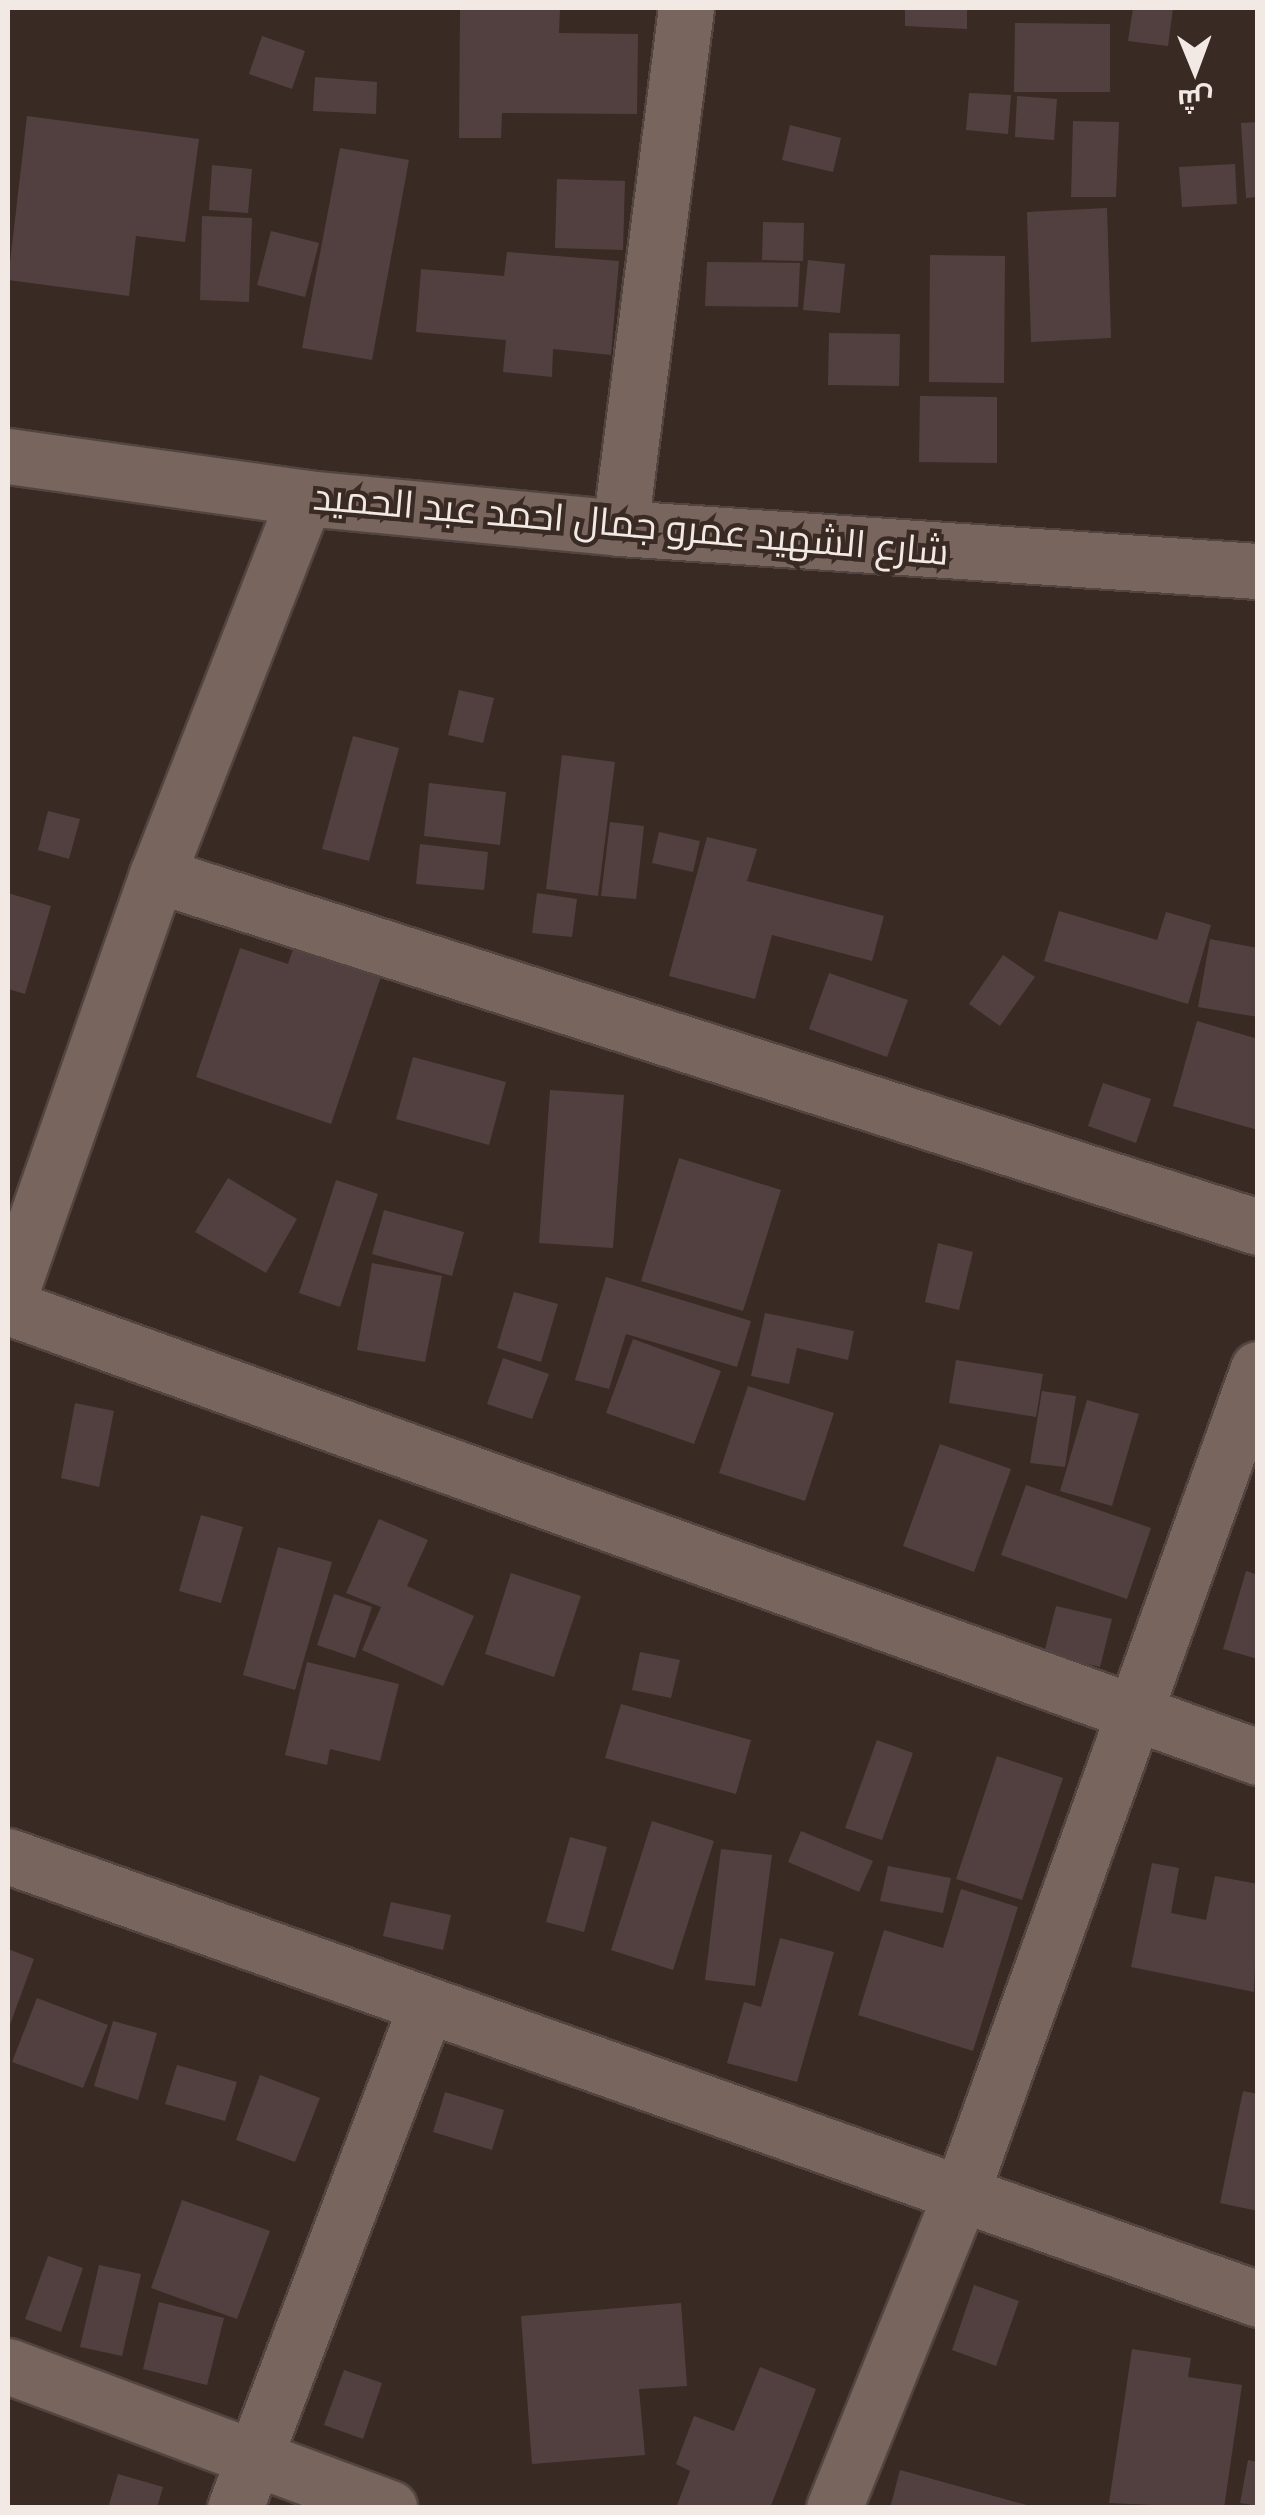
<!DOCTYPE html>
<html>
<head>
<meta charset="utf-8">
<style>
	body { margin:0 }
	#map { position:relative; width:1265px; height:2515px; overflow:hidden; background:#392a24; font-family:"Space Grotesk",Cairo,sans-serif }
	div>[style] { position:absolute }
	.building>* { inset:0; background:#524040 }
	.roads { filter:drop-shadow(2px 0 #524541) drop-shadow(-2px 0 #524541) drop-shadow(0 2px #524541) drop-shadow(0 -2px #524541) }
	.street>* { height:55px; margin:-27.5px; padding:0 27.5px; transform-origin:27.5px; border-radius:27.5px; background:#77655e }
	.secondary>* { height:55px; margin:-27.5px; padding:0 27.5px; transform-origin:27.5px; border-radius:27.5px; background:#77655e }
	span { translate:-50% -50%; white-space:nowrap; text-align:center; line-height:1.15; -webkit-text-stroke:9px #392a24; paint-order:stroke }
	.street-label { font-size:38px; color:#f2e8e4 }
	.frame { position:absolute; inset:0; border:10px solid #f2e8e4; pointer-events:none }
	.north { position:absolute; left:1145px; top:20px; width:100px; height:100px; -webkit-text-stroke:8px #392a24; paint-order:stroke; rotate:179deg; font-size:28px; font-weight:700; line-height:40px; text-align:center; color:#f2e8e4 }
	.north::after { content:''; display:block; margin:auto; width:35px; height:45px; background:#f2e8e4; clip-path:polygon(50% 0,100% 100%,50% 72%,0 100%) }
</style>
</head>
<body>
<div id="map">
	<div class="building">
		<div style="clip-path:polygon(460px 8px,560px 8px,559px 33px,638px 34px,637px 114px,502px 113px,501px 138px,459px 138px)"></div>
		<div style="clip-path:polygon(905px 8px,967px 8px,967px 29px,905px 26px)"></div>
		<div style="clip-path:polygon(1133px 8px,1173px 8px,1168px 46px,1128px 41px)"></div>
		<div style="clip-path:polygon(1015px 23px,1110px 24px,1110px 92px,1014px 92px)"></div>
		<div style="clip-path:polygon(262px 36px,305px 51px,292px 89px,249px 74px)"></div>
		<div style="clip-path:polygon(315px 77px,377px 82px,376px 114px,313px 111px)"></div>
		<div style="clip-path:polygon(969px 93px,1011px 95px,1008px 134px,966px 130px)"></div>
		<div style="clip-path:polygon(1017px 96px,1057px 99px,1054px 140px,1015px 137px)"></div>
		<div style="clip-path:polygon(27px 116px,199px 139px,185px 242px,136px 236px,129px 296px,8px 280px)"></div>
		<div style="clip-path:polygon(1073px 121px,1119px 122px,1116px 197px,1071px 197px)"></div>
		<div style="clip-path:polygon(1258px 122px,1258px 197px,1246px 198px,1241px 123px)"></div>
		<div style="clip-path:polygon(790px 125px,841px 138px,833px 172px,782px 160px)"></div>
		<div style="clip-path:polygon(340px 148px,409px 160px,372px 360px,302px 348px)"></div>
		<div style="clip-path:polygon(1235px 164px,1237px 204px,1182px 207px,1179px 167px)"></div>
		<div style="clip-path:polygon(212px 165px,252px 169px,248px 213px,209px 210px)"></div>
		<div style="clip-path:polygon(557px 179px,625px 181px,623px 250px,555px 248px)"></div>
		<div style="clip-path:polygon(1107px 208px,1111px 338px,1031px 342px,1027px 212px)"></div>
		<div style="clip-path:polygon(202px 216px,252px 218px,249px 302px,200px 300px)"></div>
		<div style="clip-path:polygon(763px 222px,804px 223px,803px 261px,762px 260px)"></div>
		<div style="clip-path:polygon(271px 231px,319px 243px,305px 297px,257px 285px)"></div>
		<div style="clip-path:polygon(507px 252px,619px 261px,611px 355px,553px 349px,552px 377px,503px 372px,506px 340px,416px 332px,421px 269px,504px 276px)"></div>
		<div style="clip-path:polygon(930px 255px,1005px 256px,1004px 383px,929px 382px)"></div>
		<div style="clip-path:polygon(808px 260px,845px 264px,840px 313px,803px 310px)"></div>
		<div style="clip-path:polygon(707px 262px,800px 263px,798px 307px,705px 306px)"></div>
		<div style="clip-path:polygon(829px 333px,900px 334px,899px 386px,828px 385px)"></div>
		<div style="clip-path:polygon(920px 396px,997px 397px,997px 463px,919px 462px)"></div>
		<div style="clip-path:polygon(459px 690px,494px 698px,483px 743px,448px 735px)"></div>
		<div style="clip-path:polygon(353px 736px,399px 748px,369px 861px,322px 849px)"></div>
		<div style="clip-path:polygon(562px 755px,615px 762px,598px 896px,546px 889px)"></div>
		<div style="clip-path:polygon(429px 783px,506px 792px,500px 845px,424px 836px)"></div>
		<div style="clip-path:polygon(48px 811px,80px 819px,69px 859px,38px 850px)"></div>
		<div style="clip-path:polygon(610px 822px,644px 826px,636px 899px,601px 896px)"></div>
		<div style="clip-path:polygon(659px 832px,700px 841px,693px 872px,652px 863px)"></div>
		<div style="clip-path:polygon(707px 837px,757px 849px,747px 881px,884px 916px,872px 961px,772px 935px,755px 999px,669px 976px)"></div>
		<div style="clip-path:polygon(420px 844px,488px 852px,484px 890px,416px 884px)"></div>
		<div style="clip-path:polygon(8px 893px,51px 906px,25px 994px,8px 989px)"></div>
		<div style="clip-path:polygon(537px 893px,577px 899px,572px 937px,532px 933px)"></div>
		<div style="clip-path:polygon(1059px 911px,1157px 940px,1166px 912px,1211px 925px,1188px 1004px,1044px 961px)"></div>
		<div style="clip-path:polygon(302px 923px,389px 953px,331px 1124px,196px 1077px,240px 948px,288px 964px)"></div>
		<div style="clip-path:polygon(1210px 939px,1258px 948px,1258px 1017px,1198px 1007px)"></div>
		<div style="clip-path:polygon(1003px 955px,1035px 977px,1000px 1026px,969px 1004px)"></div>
		<div style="clip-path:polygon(829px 973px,908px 1000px,887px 1057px,809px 1029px)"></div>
		<div style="clip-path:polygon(1197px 1021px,1258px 1039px,1258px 1130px,1173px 1106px)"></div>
		<div style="clip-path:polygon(413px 1057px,506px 1082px,489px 1145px,396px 1119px)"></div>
		<div style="clip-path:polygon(1103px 1083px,1151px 1099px,1136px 1143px,1088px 1126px)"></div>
		<div style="clip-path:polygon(550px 1090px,624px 1095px,613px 1248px,539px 1243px)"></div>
		<div style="clip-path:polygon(679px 1158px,781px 1190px,743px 1311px,641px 1281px)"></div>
		<div style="clip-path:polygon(228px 1178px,297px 1219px,266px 1273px,195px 1232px)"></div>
		<div style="clip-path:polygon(336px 1180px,378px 1194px,340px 1307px,299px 1293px)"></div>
		<div style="clip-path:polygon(384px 1210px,464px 1232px,452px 1276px,372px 1254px)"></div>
		<div style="clip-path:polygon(938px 1243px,973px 1252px,959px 1310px,925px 1302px)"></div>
		<div style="clip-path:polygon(372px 1263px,442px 1276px,425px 1362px,357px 1350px)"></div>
		<div style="clip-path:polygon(606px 1277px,751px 1321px,737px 1367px,626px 1334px,609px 1389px,575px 1380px)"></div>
		<div style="clip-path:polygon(514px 1292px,558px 1304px,541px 1362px,497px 1348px)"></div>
		<div style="clip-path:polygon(765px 1313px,854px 1331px,848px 1360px,797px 1348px,789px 1384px,751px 1376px)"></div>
		<div style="clip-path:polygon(633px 1339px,721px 1371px,694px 1444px,606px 1413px)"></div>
		<div style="clip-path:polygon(503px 1358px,549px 1374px,532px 1419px,487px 1404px)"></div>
		<div style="clip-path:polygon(956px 1360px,1043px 1374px,1036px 1417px,949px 1403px)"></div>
		<div style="clip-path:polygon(748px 1386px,834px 1413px,805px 1501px,719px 1473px)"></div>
		<div style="clip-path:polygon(1042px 1391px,1076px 1396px,1065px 1467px,1030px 1463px)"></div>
		<div style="clip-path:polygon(1087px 1400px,1139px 1414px,1112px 1506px,1060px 1491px)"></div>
		<div style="clip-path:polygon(75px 1403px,114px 1411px,99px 1487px,61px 1478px)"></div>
		<div style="clip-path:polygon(940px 1444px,1011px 1469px,974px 1572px,903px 1546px)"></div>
		<div style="clip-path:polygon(1026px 1485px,1151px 1528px,1127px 1599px,1001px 1555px)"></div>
		<div style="clip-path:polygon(201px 1515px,243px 1527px,221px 1603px,179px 1591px)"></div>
		<div style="clip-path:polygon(379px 1519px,428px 1540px,407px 1586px,474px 1616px,443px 1686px,362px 1650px,381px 1607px,346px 1593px)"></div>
		<div style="clip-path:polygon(278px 1547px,332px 1562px,295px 1690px,243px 1675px)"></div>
		<div style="clip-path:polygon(1246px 1571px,1258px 1575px,1258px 1659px,1223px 1649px)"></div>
		<div style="clip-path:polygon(511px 1573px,581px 1596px,554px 1677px,485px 1654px)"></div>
		<div style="clip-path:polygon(334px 1594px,372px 1607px,355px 1658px,317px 1645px)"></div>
		<div style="clip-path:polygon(1056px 1606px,1112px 1619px,1100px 1667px,1044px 1653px)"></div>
		<div style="clip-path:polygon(640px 1652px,680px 1660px,671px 1698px,632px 1690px)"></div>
		<div style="clip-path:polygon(307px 1662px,399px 1684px,380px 1761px,330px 1749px,327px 1765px,285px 1755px)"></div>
		<div style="clip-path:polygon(621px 1704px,751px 1740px,736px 1794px,605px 1758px)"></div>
		<div style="clip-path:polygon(877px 1740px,913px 1753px,882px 1840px,845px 1828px)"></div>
		<div style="clip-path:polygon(997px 1756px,1063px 1778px,1022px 1900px,956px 1879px)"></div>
		<div style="clip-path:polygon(652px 1821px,714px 1841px,673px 1970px,611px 1950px)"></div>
		<div style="clip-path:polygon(801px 1831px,873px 1861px,859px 1892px,788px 1862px)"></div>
		<div style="clip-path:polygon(570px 1837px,607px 1847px,584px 1932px,546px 1922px)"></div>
		<div style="clip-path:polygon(721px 1849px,772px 1855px,755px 1986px,705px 1980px)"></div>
		<div style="clip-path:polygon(1152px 1863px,1179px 1868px,1171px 1913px,1206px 1920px,1215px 1876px,1258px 1884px,1254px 1992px,1131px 1967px)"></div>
		<div style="clip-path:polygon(888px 1866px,951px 1878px,943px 1913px,880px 1901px)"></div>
		<div style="clip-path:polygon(961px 1889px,1018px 1907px,973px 2051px,858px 2015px,884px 1930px,943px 1948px)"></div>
		<div style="clip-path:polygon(391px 1902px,451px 1915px,443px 1950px,383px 1936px)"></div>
		<div style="clip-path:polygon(780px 1938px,834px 1952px,797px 2082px,727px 2063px,744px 2002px,761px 2007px)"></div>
		<div style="clip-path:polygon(8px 1949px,34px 1959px,8px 2030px)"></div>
		<div style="clip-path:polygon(37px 1998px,108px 2025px,83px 2088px,12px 2062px)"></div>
		<div style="clip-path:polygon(113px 2021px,157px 2033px,138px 2100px,94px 2086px)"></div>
		<div style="clip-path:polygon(177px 2065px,237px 2082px,225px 2121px,165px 2104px)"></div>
		<div style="clip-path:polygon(260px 2075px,320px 2098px,295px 2162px,236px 2140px)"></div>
		<div style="clip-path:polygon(1243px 2091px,1258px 2094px,1258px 2211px,1220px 2203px)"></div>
		<div style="clip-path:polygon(445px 2092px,504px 2110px,492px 2150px,433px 2132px)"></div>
		<div style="clip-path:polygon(182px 2200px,270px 2231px,237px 2319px,151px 2288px)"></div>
		<div style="clip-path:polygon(48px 2256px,83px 2268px,61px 2332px,25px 2319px)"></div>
		<div style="clip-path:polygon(99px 2265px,141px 2274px,122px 2356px,80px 2347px)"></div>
		<div style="clip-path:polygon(974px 2285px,1019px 2301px,996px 2366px,952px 2350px)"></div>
		<div style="clip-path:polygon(159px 2302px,224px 2318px,207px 2385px,143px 2369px)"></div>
		<div style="clip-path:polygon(681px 2303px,687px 2386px,639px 2389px,645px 2455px,532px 2464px,521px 2316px)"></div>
		<div style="clip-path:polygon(1132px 2349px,1191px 2358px,1188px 2377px,1242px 2385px,1224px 2508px,1109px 2503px)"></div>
		<div style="clip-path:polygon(760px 2367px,816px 2389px,770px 2508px,676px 2508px,690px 2471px,676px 2464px,694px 2416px,734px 2431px)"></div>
		<div style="clip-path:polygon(344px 2370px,382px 2383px,363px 2439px,324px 2425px)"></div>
		<div style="clip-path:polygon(1248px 2460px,1258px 2462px,1258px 2506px,1240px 2503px)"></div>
		<div style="clip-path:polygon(900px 2470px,1030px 2506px,1030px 2508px,890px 2508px)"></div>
		<div style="clip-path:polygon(118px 2474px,163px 2487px,157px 2508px,108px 2508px)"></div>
	</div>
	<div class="roads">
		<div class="street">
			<div style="left:620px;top:528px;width:524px;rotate:-82.77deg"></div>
			<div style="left:157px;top:875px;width:1156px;rotate:17.73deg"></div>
			<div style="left:8px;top:1300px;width:450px;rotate:-70.7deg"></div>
			<div style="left:157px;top:875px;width:405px;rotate:-68.6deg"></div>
			<div style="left:8px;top:1307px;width:1329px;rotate:19.8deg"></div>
			<div style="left:8px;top:1856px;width:1326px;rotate:19.51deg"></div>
			<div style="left:8px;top:2366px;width:407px;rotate:20.4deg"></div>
			<div style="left:235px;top:2508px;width:534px;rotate:-69.16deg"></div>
			<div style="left:834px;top:2508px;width:340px;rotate:-68deg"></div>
			<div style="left:961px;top:2193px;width:876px;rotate:-70.18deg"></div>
		</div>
		<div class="secondary">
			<div style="left:8px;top:456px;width:300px;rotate:8deg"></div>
			<div style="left:305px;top:498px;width:316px;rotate:5.4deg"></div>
			<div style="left:620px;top:528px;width:639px;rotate:3.86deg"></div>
		</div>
	</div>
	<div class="street-label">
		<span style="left:631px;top:525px;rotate:5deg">شارع الشهيد عمرو جمال احمد عبد الحميد</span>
	</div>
	<div class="frame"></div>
	<div class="north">ش</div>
</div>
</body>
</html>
